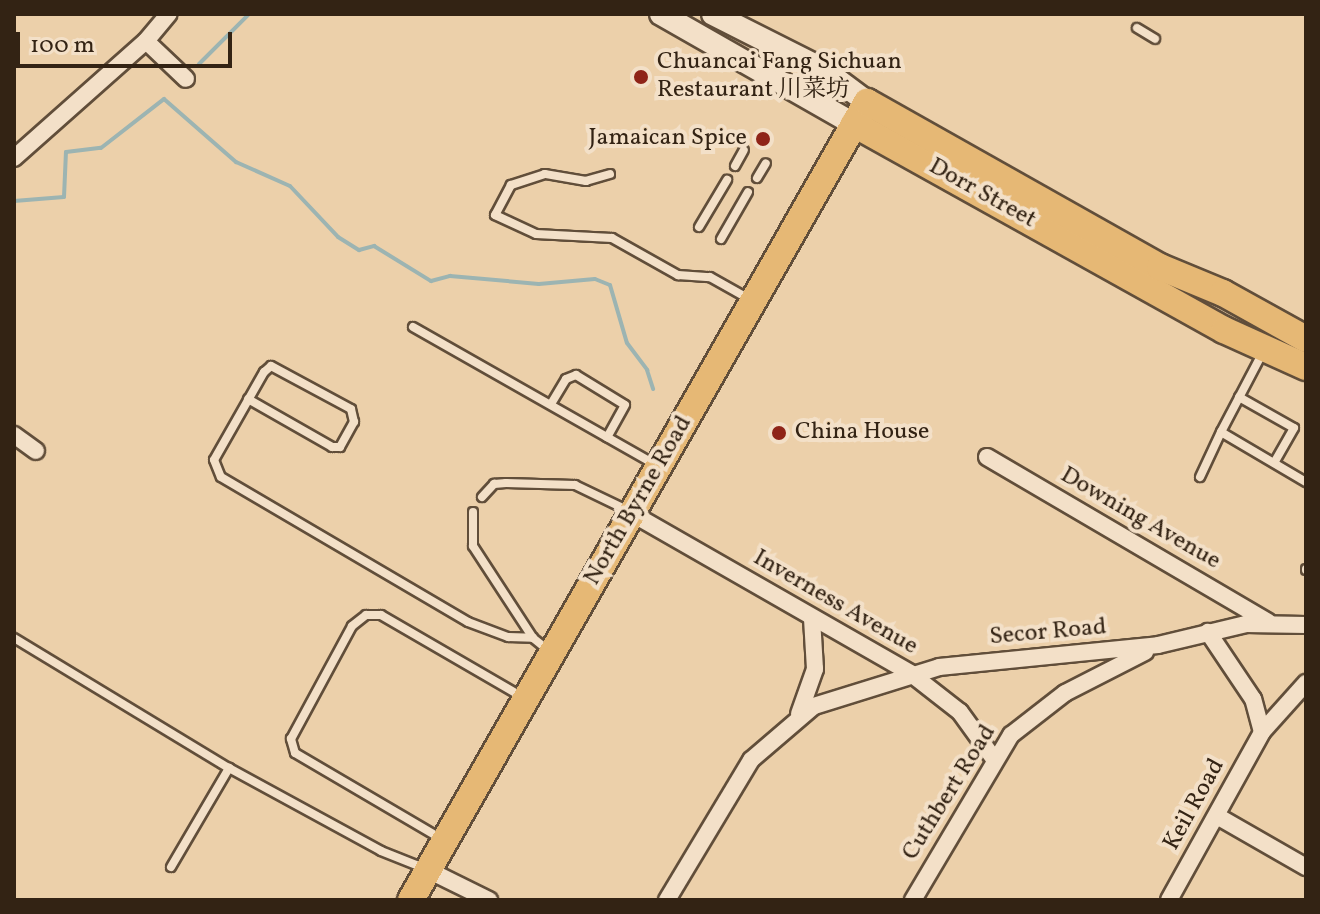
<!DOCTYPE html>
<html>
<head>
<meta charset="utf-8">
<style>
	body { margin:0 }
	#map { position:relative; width:1320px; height:914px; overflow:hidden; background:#ecd0aa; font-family:Vollkorn,"Noto Serif SC",serif }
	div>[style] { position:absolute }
	.stream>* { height:4px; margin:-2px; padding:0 2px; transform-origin:2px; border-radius:2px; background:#9cb4b2 }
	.roads { filter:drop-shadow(2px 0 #614e3a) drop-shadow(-2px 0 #614e3a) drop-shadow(0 2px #614e3a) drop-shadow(0 -2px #614e3a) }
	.lane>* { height:8px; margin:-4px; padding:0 4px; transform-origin:4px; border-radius:4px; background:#f3e0c8 }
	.street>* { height:16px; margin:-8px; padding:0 8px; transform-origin:8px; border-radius:8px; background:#f3e0c8 }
	.secondary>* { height:22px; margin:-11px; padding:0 11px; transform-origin:11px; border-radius:11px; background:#f3e0c8 }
	.primary>* { height:26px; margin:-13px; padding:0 13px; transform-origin:13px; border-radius:13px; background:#e6b875 }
	.dots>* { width:22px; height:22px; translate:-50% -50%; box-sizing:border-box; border:4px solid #f3e0c8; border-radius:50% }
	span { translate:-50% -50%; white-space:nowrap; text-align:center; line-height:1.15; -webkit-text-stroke:8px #f3e0c8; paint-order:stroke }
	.poi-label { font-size:24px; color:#332314 }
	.left { translate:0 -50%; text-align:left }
	.right { translate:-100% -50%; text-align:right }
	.street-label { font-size:24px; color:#332314 }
	.frame { position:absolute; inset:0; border:16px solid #332314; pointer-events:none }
	.scale { position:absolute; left:16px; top:32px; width:216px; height:36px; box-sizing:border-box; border:4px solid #332314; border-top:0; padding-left:10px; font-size:24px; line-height:28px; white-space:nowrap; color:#332314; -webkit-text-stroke:6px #f3e0c8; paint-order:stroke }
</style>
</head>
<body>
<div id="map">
	<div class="stream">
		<div style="left:199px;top:64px;width:71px;rotate:-45deg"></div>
		<div style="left:14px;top:201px;width:50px;rotate:-4.6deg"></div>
		<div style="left:64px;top:197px;width:45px;rotate:-87.5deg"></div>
		<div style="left:66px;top:152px;width:35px;rotate:-7deg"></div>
		<div style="left:101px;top:148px;width:80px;rotate:-37.9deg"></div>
		<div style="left:164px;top:99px;width:96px;rotate:41.2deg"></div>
		<div style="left:236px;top:162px;width:59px;rotate:24deg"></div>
		<div style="left:290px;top:186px;width:70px;rotate:46.7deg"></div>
		<div style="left:338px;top:237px;width:25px;rotate:32deg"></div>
		<div style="left:359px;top:250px;width:16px;rotate:-15deg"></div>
		<div style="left:374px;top:246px;width:67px;rotate:31.6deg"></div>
		<div style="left:431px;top:281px;width:20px;rotate:-15deg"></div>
		<div style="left:450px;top:276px;width:89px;rotate:5.1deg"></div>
		<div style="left:539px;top:284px;width:56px;rotate:-5.1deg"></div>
		<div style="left:595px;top:279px;width:16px;rotate:22deg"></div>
		<div style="left:610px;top:285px;width:60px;rotate:73.7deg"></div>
		<div style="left:627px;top:343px;width:34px;rotate:53deg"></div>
		<div style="left:647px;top:370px;width:20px;rotate:72deg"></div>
	</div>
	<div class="roads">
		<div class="lane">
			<div style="left:1137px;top:28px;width:21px;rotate:31deg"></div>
			<div style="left:735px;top:166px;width:18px;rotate:-61deg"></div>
			<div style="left:610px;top:174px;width:25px;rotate:164deg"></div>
			<div style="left:586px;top:181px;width:42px;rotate:-170.3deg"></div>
			<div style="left:545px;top:174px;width:36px;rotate:162deg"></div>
			<div style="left:511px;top:185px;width:34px;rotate:118deg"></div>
			<div style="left:495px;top:215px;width:45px;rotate:24.9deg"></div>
			<div style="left:536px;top:234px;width:76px;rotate:3deg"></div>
			<div style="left:612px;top:238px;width:76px;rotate:29.3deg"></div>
			<div style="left:678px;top:275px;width:32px;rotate:4deg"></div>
			<div style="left:710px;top:277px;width:45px;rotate:29.4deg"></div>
			<div style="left:757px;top:178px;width:17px;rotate:-59deg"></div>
			<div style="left:699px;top:227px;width:55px;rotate:-59.2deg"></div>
			<div style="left:721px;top:239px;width:54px;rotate:-60.1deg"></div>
			<div style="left:413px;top:327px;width:279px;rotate:29.6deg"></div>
			<div style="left:1263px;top:352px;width:90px;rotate:117.7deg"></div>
			<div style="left:1221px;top:432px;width:99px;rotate:30.5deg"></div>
			<div style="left:1239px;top:397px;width:63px;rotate:29.4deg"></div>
			<div style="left:1294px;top:428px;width:40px;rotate:119.7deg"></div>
			<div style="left:248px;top:399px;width:97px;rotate:29.7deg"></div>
			<div style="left:332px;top:447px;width:8px"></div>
			<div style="left:340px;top:447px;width:29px;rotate:-61deg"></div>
			<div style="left:354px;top:422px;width:13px;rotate:-103deg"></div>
			<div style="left:351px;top:409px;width:91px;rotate:-151.7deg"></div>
			<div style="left:271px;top:366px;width:9px;rotate:139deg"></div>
			<div style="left:264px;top:372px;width:101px;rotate:119.6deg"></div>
			<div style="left:214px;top:460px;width:18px;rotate:68deg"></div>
			<div style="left:221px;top:477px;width:286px;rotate:30.4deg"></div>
			<div style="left:468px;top:622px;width:43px;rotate:20.6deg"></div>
			<div style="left:508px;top:637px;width:25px;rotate:2deg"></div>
			<div style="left:551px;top:404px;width:29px;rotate:-59deg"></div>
			<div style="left:566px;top:379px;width:11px;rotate:-22deg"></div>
			<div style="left:576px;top:375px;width:57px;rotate:31.5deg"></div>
			<div style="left:625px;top:405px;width:37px;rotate:119deg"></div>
			<div style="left:1200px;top:477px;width:50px;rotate:-65deg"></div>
			<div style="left:482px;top:497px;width:18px;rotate:-47deg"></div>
			<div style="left:494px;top:484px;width:12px;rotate:-5deg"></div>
			<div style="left:506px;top:483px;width:69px;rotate:1.7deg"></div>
			<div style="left:575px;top:485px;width:58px;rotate:25.7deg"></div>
			<div style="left:473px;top:512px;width:34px;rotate:90deg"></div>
			<div style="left:473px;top:546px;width:110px;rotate:56.9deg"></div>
			<div style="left:533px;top:638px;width:19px;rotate:39deg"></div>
			<div style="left:1306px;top:569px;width:1px;rotate:90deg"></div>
			<div style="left:14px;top:638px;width:251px;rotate:31.2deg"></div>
			<div style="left:440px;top:838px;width:168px;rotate:-149.6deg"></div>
			<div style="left:295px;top:753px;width:15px;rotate:-106deg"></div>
			<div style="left:291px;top:739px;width:128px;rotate:-61.6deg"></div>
			<div style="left:352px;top:626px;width:18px;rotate:-38deg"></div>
			<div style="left:366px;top:615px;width:15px"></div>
			<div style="left:381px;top:615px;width:162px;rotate:30.1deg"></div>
			<div style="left:171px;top:867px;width:115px;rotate:-59.6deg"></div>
			<div style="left:229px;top:768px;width:173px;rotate:28.6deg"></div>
			<div style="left:381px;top:851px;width:46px;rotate:21.6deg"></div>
		</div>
		<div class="street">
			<div style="left:146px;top:41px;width:55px;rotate:43.5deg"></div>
			<div style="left:14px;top:158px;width:176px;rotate:-41.6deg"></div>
			<div style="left:146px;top:41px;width:35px;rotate:-50deg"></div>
			<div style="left:14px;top:435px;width:27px;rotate:36deg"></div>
			<div style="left:987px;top:457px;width:326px;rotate:30.4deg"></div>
			<div style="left:631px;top:513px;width:322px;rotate:29.8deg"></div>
			<div style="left:910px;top:673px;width:63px;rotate:38deg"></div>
			<div style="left:960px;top:712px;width:58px;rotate:54.1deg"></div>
			<div style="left:799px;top:714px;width:48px;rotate:-70.4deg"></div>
			<div style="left:815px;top:669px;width:50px;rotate:-93.4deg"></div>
			<div style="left:1262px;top:732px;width:66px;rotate:-48.1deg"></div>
			<div style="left:1217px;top:816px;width:103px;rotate:29.8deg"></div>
			<div style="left:428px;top:870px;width:68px;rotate:26.2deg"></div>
			<div style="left:667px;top:900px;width:163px;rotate:-59deg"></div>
			<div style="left:751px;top:760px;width:83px;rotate:-40.6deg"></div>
			<div style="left:814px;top:706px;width:131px;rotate:-17.3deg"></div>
			<div style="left:939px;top:667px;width:220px;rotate:-5.7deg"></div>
			<div style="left:1158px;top:645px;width:90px;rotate:-13.4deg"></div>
			<div style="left:1246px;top:624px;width:60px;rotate:1deg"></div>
			<div style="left:913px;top:900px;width:192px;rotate:-59.3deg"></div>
			<div style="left:1011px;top:735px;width:68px;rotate:-37.9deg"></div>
			<div style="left:1065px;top:693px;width:90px;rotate:-27.1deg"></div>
			<div style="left:1169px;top:900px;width:192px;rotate:-61deg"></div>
			<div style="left:1262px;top:732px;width:34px;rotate:-105deg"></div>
			<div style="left:1253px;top:699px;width:81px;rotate:-123.9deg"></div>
		</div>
		<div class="secondary">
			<div style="left:661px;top:14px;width:222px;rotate:29.7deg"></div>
			<div style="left:713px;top:14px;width:124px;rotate:26.8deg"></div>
			<div style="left:824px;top:70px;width:54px;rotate:36.7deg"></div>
		</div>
		<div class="primary">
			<div style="left:854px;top:124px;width:423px;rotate:29.1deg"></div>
			<div style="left:1224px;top:330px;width:90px;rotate:24.3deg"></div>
			<div style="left:411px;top:900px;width:919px;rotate:-60.26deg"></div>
			<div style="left:867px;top:102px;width:336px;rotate:29.4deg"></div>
			<div style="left:1160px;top:267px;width:68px;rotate:22.4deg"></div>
			<div style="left:1223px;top:293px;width:95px;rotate:29deg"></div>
		</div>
	</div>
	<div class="dots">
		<div style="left:641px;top:77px;background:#8f2418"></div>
		<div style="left:763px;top:139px;background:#8f2418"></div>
		<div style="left:779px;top:433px;background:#8f2418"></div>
	</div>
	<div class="poi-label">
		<span class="left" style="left:657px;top:77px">Chuancai Fang Sichuan<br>Restaurant 川菜坊</span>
		<span class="right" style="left:747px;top:139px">Jamaican Spice</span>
		<span class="left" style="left:795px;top:433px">China House</span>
	</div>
	<div class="street-label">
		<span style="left:982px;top:194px;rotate:29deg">Dorr Street</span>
		<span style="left:639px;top:501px;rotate:-60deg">North Byrne Road</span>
		<span style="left:1140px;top:519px;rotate:30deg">Downing Avenue</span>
		<span style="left:835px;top:603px;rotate:30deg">Inverness Avenue</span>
		<span style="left:1048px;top:633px;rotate:-5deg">Secor Road</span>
		<span style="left:950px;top:793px;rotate:-58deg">Cuthbert Road</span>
		<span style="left:1195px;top:805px;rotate:-61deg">Keil Road</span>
	</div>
	<div class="frame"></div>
	<div class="scale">100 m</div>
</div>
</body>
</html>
